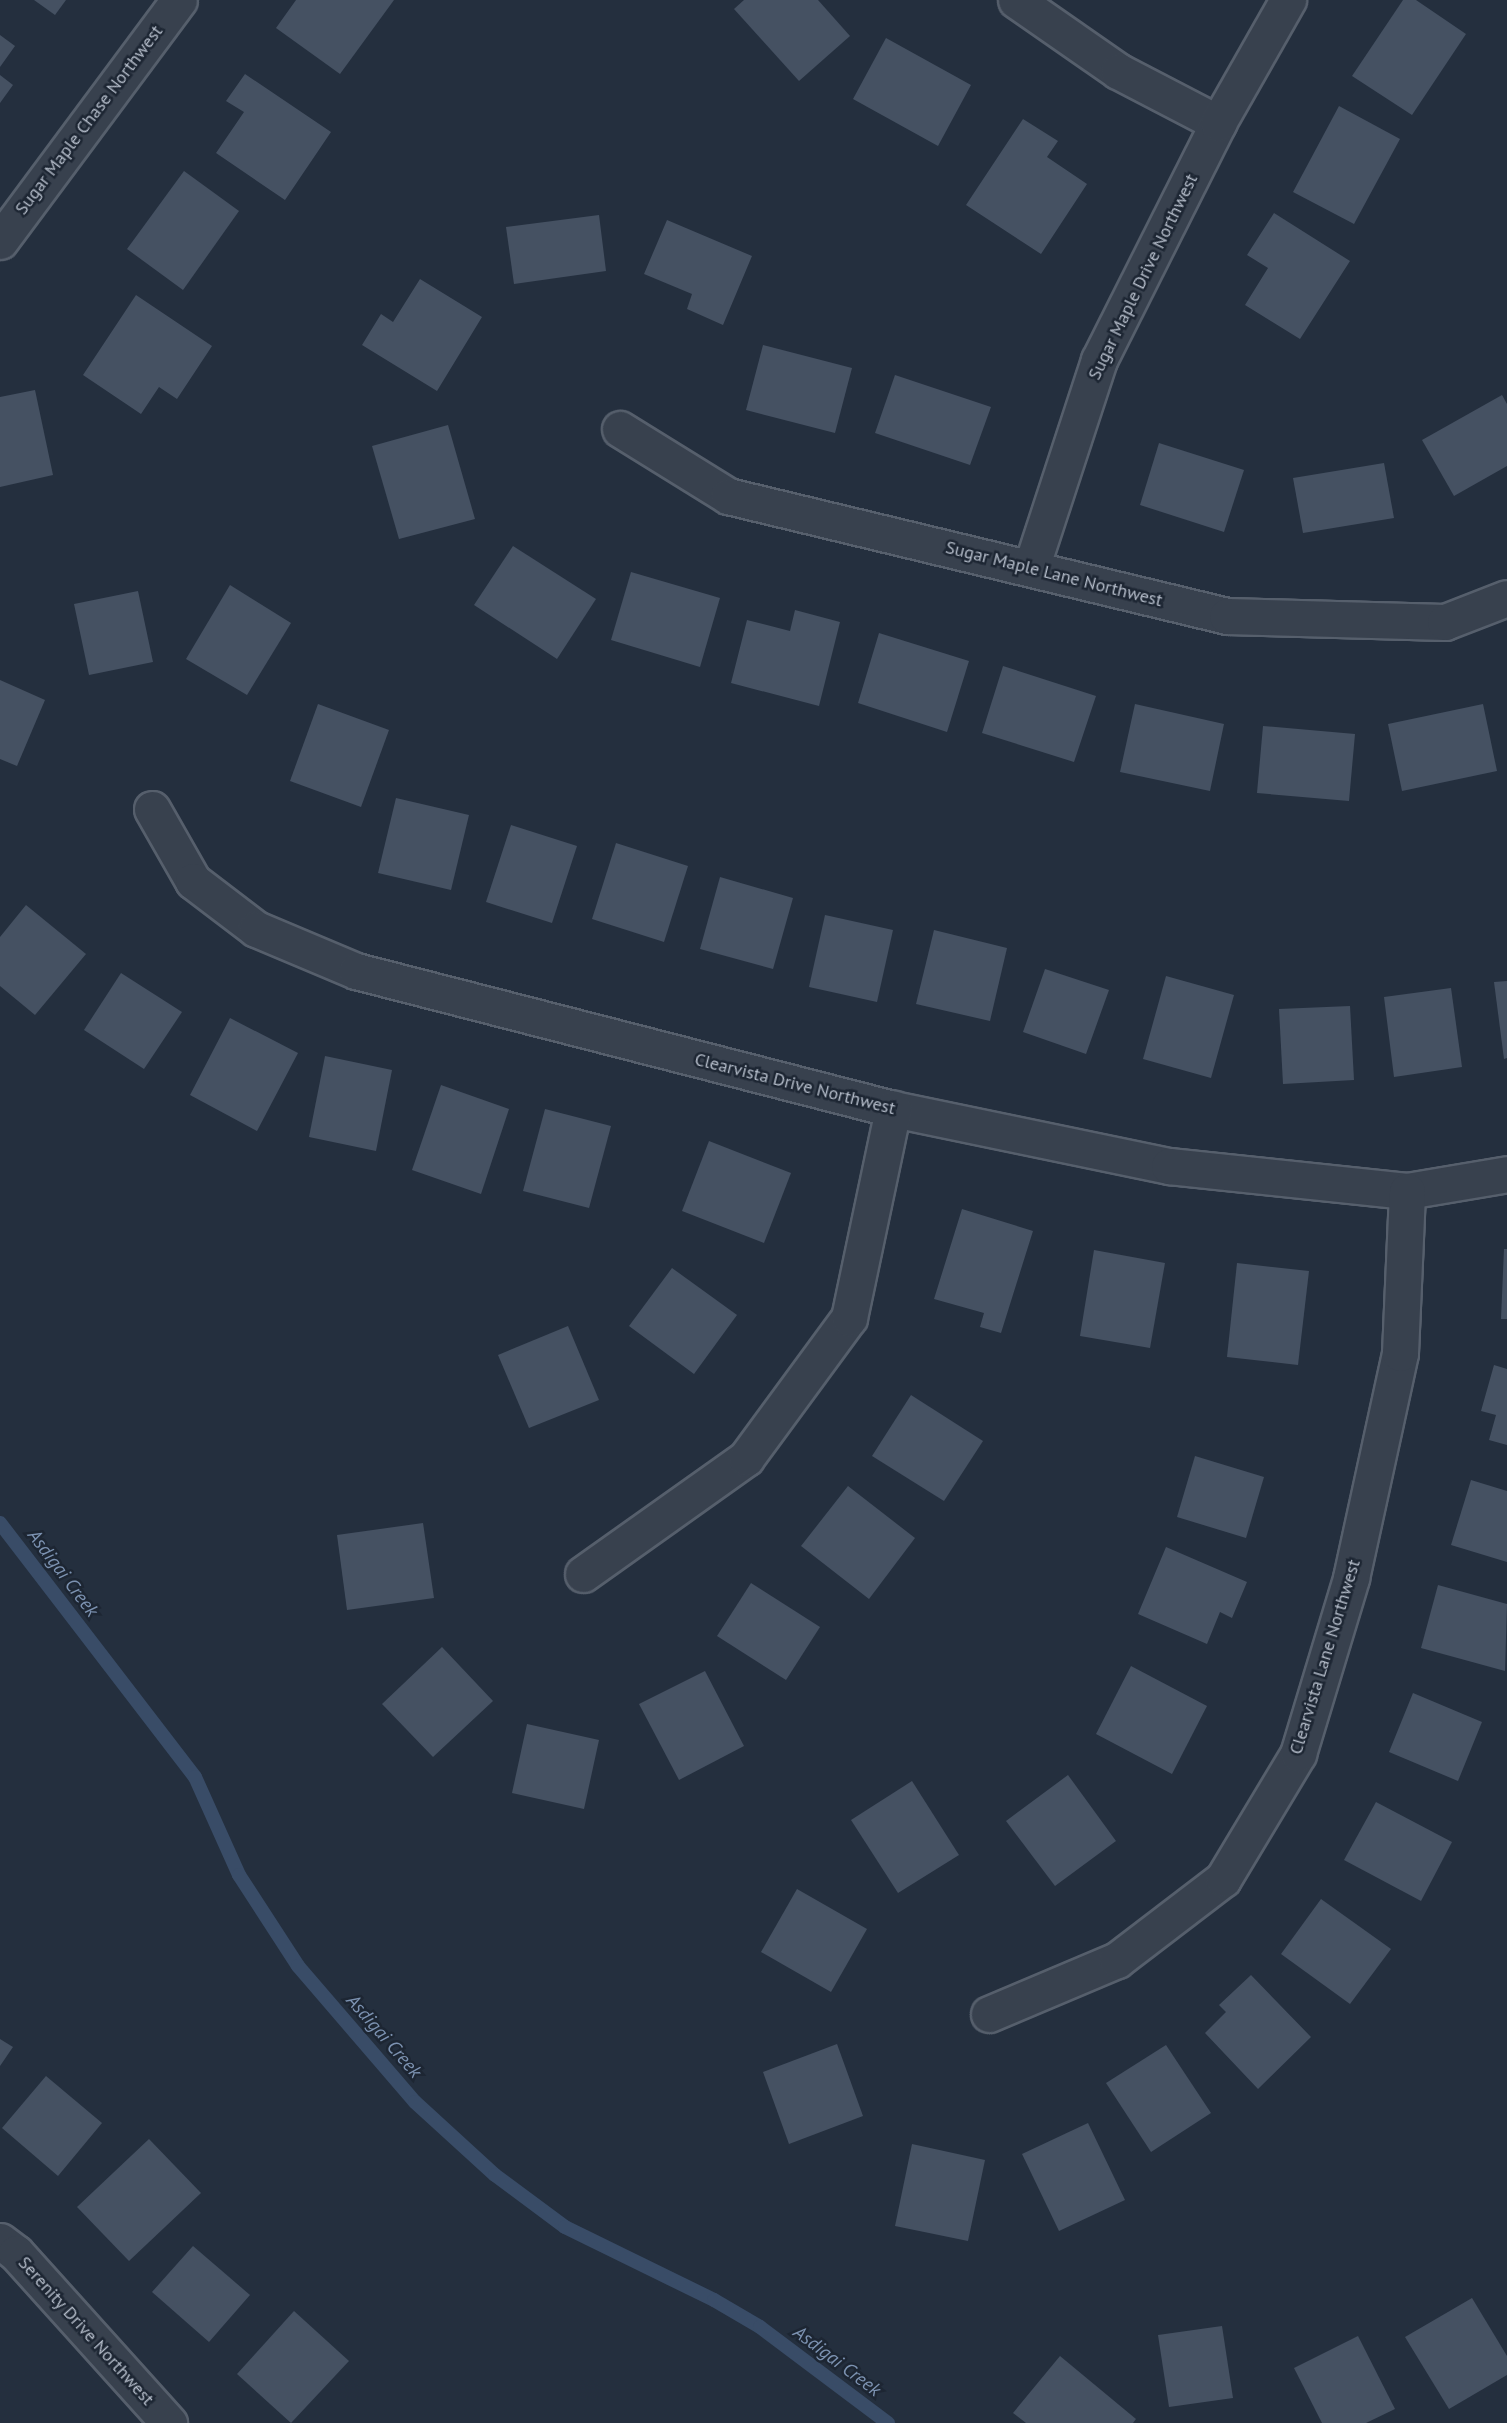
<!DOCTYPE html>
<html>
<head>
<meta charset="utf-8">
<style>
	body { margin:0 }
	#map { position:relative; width:1507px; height:2423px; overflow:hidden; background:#242f3e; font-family:"PT Sans",sans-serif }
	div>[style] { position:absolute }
	.stream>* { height:14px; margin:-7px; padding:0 7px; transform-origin:7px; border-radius:7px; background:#394c67 }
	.building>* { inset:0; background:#455162 }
	.roads { filter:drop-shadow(2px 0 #565f6c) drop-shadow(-2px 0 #565f6c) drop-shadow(0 2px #565f6c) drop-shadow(0 -2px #565f6c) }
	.street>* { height:35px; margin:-17.5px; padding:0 17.5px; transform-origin:17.5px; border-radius:17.5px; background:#38414e }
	span { translate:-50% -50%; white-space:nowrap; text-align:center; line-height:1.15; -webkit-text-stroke:5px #1d2633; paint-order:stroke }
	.street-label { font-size:18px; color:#b4bcc9 }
	.water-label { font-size:19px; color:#7c92b1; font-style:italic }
</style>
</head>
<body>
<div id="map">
	<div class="stream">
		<div style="left:0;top:1523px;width:320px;rotate:52.5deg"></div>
		<div style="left:195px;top:1777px;width:107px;rotate:65.8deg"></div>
		<div style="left:239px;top:1875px;width:108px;rotate:57deg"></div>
		<div style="left:298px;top:1966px;width:179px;rotate:49.3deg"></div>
		<div style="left:415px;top:2102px;width:108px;rotate:42.4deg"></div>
		<div style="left:495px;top:2175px;width:87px;rotate:36.6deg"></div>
		<div style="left:565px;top:2227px;width:166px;rotate:26.1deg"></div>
		<div style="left:714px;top:2300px;width:53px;rotate:30.4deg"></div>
		<div style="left:760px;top:2327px;width:160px;rotate:36.9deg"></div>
	</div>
	<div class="building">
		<div style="clip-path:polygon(34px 0,66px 0,55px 15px)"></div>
		<div style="clip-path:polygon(296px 0,394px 0,340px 74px,276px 28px)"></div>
		<div style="clip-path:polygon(744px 0,818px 0,850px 36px,799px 81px,734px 9px)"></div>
		<div style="clip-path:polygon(1403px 0,1416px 0,1466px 34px,1412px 115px,1352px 76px)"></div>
		<div style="clip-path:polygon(0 35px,15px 46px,0 67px)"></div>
		<div style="clip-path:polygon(886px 38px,971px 85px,938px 146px,853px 99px)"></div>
		<div style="clip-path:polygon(245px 74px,331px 132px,285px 200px,216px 153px,244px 112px,226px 101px)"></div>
		<div style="clip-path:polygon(0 75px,13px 85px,0 103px)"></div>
		<div style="clip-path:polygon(1339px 106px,1400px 139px,1354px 224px,1293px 192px)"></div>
		<div style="clip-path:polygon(1023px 119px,1058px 141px,1047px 157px,1087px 184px,1041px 254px,966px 205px)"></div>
		<div style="clip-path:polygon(184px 171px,239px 211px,183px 290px,127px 249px)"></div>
		<div style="clip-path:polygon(1274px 213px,1350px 261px,1300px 339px,1245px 305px,1268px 268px,1247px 255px)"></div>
		<div style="clip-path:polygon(599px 215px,606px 271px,514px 284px,506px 227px)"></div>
		<div style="clip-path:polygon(667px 220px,752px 256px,723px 325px,687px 309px,692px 294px,644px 274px)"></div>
		<div style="clip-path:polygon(420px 279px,482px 317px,437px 391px,362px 345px,381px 314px,393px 322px)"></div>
		<div style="clip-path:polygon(136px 295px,212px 346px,177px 399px,159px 387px,141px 414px,83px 375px)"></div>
		<div style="clip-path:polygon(763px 345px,852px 368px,835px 433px,746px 410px)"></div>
		<div style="clip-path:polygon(895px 375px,991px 407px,970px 465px,875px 433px)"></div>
		<div style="clip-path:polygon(35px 390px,53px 475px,0 487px,0 397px)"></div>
		<div style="clip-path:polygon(1502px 395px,1507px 404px,1507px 466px,1454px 496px,1422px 440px)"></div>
		<div style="clip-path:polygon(448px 425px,475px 519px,399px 539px,372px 446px)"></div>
		<div style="clip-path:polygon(1159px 443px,1244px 470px,1224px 532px,1140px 505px)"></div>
		<div style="clip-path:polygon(1384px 463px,1394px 518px,1303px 533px,1293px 478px)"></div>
		<div style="clip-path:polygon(513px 546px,596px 599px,557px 659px,474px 605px)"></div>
		<div style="clip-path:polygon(631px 572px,720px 598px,700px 667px,611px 640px)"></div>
		<div style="clip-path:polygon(230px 585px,291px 623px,247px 695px,186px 659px)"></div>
		<div style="clip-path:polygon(138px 591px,153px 662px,89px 675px,74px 604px)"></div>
		<div style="clip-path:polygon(795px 610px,840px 622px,819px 706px,731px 683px,747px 620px,790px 631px)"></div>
		<div style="clip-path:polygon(879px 633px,969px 661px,947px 732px,858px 703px)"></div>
		<div style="clip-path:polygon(1003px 666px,1096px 696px,1074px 762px,982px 733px)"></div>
		<div style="clip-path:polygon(0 680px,45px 700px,17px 766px,0 759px)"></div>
		<div style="clip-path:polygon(318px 704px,389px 730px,361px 807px,290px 781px)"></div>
		<div style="clip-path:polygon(1135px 704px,1224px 724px,1210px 791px,1120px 772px)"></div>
		<div style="clip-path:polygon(1483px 704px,1497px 771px,1402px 791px,1388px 724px)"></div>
		<div style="clip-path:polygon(1263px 726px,1355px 734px,1349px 801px,1257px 793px)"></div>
		<div style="clip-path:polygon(396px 798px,469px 815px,451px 890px,378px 873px)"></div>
		<div style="clip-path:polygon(511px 825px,577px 846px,552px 923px,486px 902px)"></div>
		<div style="clip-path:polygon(616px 843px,688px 866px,664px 942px,592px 919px)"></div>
		<div style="clip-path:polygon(720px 877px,793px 898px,773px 969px,700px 949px)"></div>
		<div style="clip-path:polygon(26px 905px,86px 954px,35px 1015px,0 986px,0 937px)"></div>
		<div style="clip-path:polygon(825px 915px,893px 930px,877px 1002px,809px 987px)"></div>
		<div style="clip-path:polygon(934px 930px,1007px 948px,990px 1021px,916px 1004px)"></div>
		<div style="clip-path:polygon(1045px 969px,1109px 990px,1086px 1054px,1023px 1032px)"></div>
		<div style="clip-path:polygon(121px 973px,182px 1012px,144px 1069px,84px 1030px)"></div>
		<div style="clip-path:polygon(1166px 976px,1234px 995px,1211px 1078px,1143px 1059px)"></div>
		<div style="clip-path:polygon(1507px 981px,1507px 1058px,1504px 1059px,1494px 982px)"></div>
		<div style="clip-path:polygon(1451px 988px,1462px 1067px,1394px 1077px,1384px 997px)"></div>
		<div style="clip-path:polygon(1350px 1006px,1354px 1080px,1283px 1084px,1279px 1009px)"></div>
		<div style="clip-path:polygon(230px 1018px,298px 1053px,257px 1131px,190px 1095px)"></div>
		<div style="clip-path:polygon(325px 1056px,392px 1070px,376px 1151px,309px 1137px)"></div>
		<div style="clip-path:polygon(441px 1085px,509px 1109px,481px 1194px,412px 1170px)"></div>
		<div style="clip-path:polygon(545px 1109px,611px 1126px,589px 1208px,523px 1191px)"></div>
		<div style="clip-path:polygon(709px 1141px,791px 1173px,764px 1243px,682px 1211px)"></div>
		<div style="clip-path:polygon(962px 1209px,1033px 1231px,1001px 1333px,980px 1327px,984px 1313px,934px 1299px)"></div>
		<div style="clip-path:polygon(1504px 1249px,1507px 1249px,1507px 1319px,1501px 1319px)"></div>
		<div style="clip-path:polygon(1094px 1250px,1165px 1263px,1150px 1348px,1080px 1336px)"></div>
		<div style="clip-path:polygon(1237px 1263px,1309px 1271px,1298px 1365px,1227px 1357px)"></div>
		<div style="clip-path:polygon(672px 1268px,737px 1315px,694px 1374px,629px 1326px)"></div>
		<div style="clip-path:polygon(568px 1326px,599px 1400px,529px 1428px,498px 1355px)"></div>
		<div style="clip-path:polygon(1494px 1365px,1507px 1369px,1507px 1445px,1489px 1440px,1496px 1415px,1481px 1411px)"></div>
		<div style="clip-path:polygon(911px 1395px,983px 1441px,944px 1501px,872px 1456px)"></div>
		<div style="clip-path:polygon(1195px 1456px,1264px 1477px,1246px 1538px,1177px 1517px)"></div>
		<div style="clip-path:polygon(1471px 1480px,1507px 1491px,1507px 1562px,1451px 1545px)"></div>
		<div style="clip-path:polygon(848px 1486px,915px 1538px,869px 1599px,801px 1546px)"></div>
		<div style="clip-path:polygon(423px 1523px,434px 1598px,347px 1610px,337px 1535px)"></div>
		<div style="clip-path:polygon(1166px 1547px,1247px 1582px,1232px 1618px,1220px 1612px,1207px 1644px,1138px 1614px)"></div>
		<div style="clip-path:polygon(751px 1583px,820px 1627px,786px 1680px,717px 1636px)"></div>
		<div style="clip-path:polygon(1438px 1585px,1507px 1604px,1505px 1671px,1421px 1648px)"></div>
		<div style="clip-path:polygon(442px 1647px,493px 1701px,433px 1757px,382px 1704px)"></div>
		<div style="clip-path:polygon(1131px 1666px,1207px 1706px,1172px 1774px,1096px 1734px)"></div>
		<div style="clip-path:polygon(705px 1671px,744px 1746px,679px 1780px,639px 1704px)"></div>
		<div style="clip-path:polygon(1413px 1693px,1482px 1722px,1458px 1781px,1389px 1752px)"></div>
		<div style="clip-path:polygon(527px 1724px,599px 1740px,584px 1809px,512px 1793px)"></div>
		<div style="clip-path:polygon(1068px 1775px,1116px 1841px,1055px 1886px,1006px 1821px)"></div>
		<div style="clip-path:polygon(912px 1781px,959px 1855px,898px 1893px,851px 1820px)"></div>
		<div style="clip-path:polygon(1376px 1802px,1452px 1842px,1421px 1901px,1344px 1860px)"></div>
		<div style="clip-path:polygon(797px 1889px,867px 1929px,831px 1992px,761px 1952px)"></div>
		<div style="clip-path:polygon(1321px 1899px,1391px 1949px,1350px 2004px,1281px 1954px)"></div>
		<div style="clip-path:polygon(1251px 1975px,1311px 2037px,1258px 2089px,1205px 2033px,1226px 2012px,1219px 2005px)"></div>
		<div style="clip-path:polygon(0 2039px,13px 2047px,0 2066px)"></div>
		<div style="clip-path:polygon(837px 2044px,863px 2116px,789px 2144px,763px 2072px)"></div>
		<div style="clip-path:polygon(1166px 2045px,1211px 2113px,1151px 2152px,1106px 2083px)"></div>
		<div style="clip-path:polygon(46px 2076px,102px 2123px,58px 2176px,2px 2128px)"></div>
		<div style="clip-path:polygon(1088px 2123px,1125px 2200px,1059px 2231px,1022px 2154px)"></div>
		<div style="clip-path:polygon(149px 2139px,201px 2193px,129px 2261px,77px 2207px)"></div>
		<div style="clip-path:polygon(912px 2144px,985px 2160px,968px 2241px,895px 2226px)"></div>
		<div style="clip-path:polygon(193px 2246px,250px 2295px,209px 2342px,152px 2292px)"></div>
		<div style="clip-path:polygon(1472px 2298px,1507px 2356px,1507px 2375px,1449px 2409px,1405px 2337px)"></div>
		<div style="clip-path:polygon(294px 2311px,349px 2361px,291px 2423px,237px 2374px)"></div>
		<div style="clip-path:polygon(1222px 2326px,1233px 2398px,1169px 2407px,1158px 2335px)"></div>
		<div style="clip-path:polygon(1358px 2336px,1395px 2409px,1366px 2423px,1322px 2423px,1294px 2368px)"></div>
		<div style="clip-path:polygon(1060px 2356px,1136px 2419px,1133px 2423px,1026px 2423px,1013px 2413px)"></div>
	</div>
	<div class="roads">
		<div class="street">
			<div style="left:1016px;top:0;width:124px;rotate:34.8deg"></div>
			<div style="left:1118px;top:71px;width:113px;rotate:27.5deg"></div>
			<div style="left:0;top:241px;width:300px;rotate:-53.4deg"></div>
			<div style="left:620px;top:429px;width:127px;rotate:31.8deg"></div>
			<div style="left:728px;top:496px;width:513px;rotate:13.52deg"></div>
			<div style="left:1227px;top:616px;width:218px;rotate:1.6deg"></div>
			<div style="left:1445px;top:622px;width:66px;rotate:-21.2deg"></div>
			<div style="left:1031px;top:568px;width:219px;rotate:-71.9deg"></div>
			<div style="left:1099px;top:360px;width:265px;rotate:-63.3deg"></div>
			<div style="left:1218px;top:123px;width:142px;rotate:-60.4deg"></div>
			<div style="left:152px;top:809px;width:83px;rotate:60.3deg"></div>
			<div style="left:193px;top:881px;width:79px;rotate:37.3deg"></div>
			<div style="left:256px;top:929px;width:108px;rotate:22.8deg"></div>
			<div style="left:356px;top:971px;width:554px;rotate:14.41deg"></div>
			<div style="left:893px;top:1109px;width:282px;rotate:11.7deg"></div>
			<div style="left:1169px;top:1166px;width:239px;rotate:6deg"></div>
			<div style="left:1407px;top:1191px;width:101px;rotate:-9.6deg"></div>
			<div style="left:583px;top:1574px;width:200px;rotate:-35.4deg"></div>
			<div style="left:746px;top:1458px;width:174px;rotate:-53.7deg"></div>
			<div style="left:849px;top:1318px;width:214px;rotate:-78.1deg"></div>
			<div style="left:989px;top:2014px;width:139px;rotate:-22.9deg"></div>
			<div style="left:1117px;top:1960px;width:133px;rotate:-37.4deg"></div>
			<div style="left:1223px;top:1879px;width:146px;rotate:-59deg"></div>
			<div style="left:1298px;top:1754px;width:184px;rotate:-73.2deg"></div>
			<div style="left:1351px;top:1578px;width:230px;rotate:-77.7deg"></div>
			<div style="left:1400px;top:1353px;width:162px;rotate:-87.5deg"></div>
			<div style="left:0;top:2241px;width:20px;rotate:37deg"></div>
			<div style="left:16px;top:2253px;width:229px;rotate:48deg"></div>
		</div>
	</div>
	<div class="street-label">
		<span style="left:89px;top:120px;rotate:-53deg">Sugar Maple Chase Northwest</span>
		<span style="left:1143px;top:277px;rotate:-64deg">Sugar Maple Drive Northwest</span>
		<span style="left:1054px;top:574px;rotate:14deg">Sugar Maple Lane Northwest</span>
		<span style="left:795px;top:1084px;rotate:14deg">Clearvista Drive Northwest</span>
		<span style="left:1325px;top:1657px;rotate:-73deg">Clearvista Lane Northwest</span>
		<span style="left:86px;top:2331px;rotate:48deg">Serenity Drive Northwest</span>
	</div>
	<div class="water-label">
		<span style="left:63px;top:1573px;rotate:53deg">Asdigai Creek</span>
		<span style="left:384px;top:2036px;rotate:49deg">Asdigai Creek</span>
		<span style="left:837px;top:2361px;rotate:37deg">Asdigai Creek</span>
	</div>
</div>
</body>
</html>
